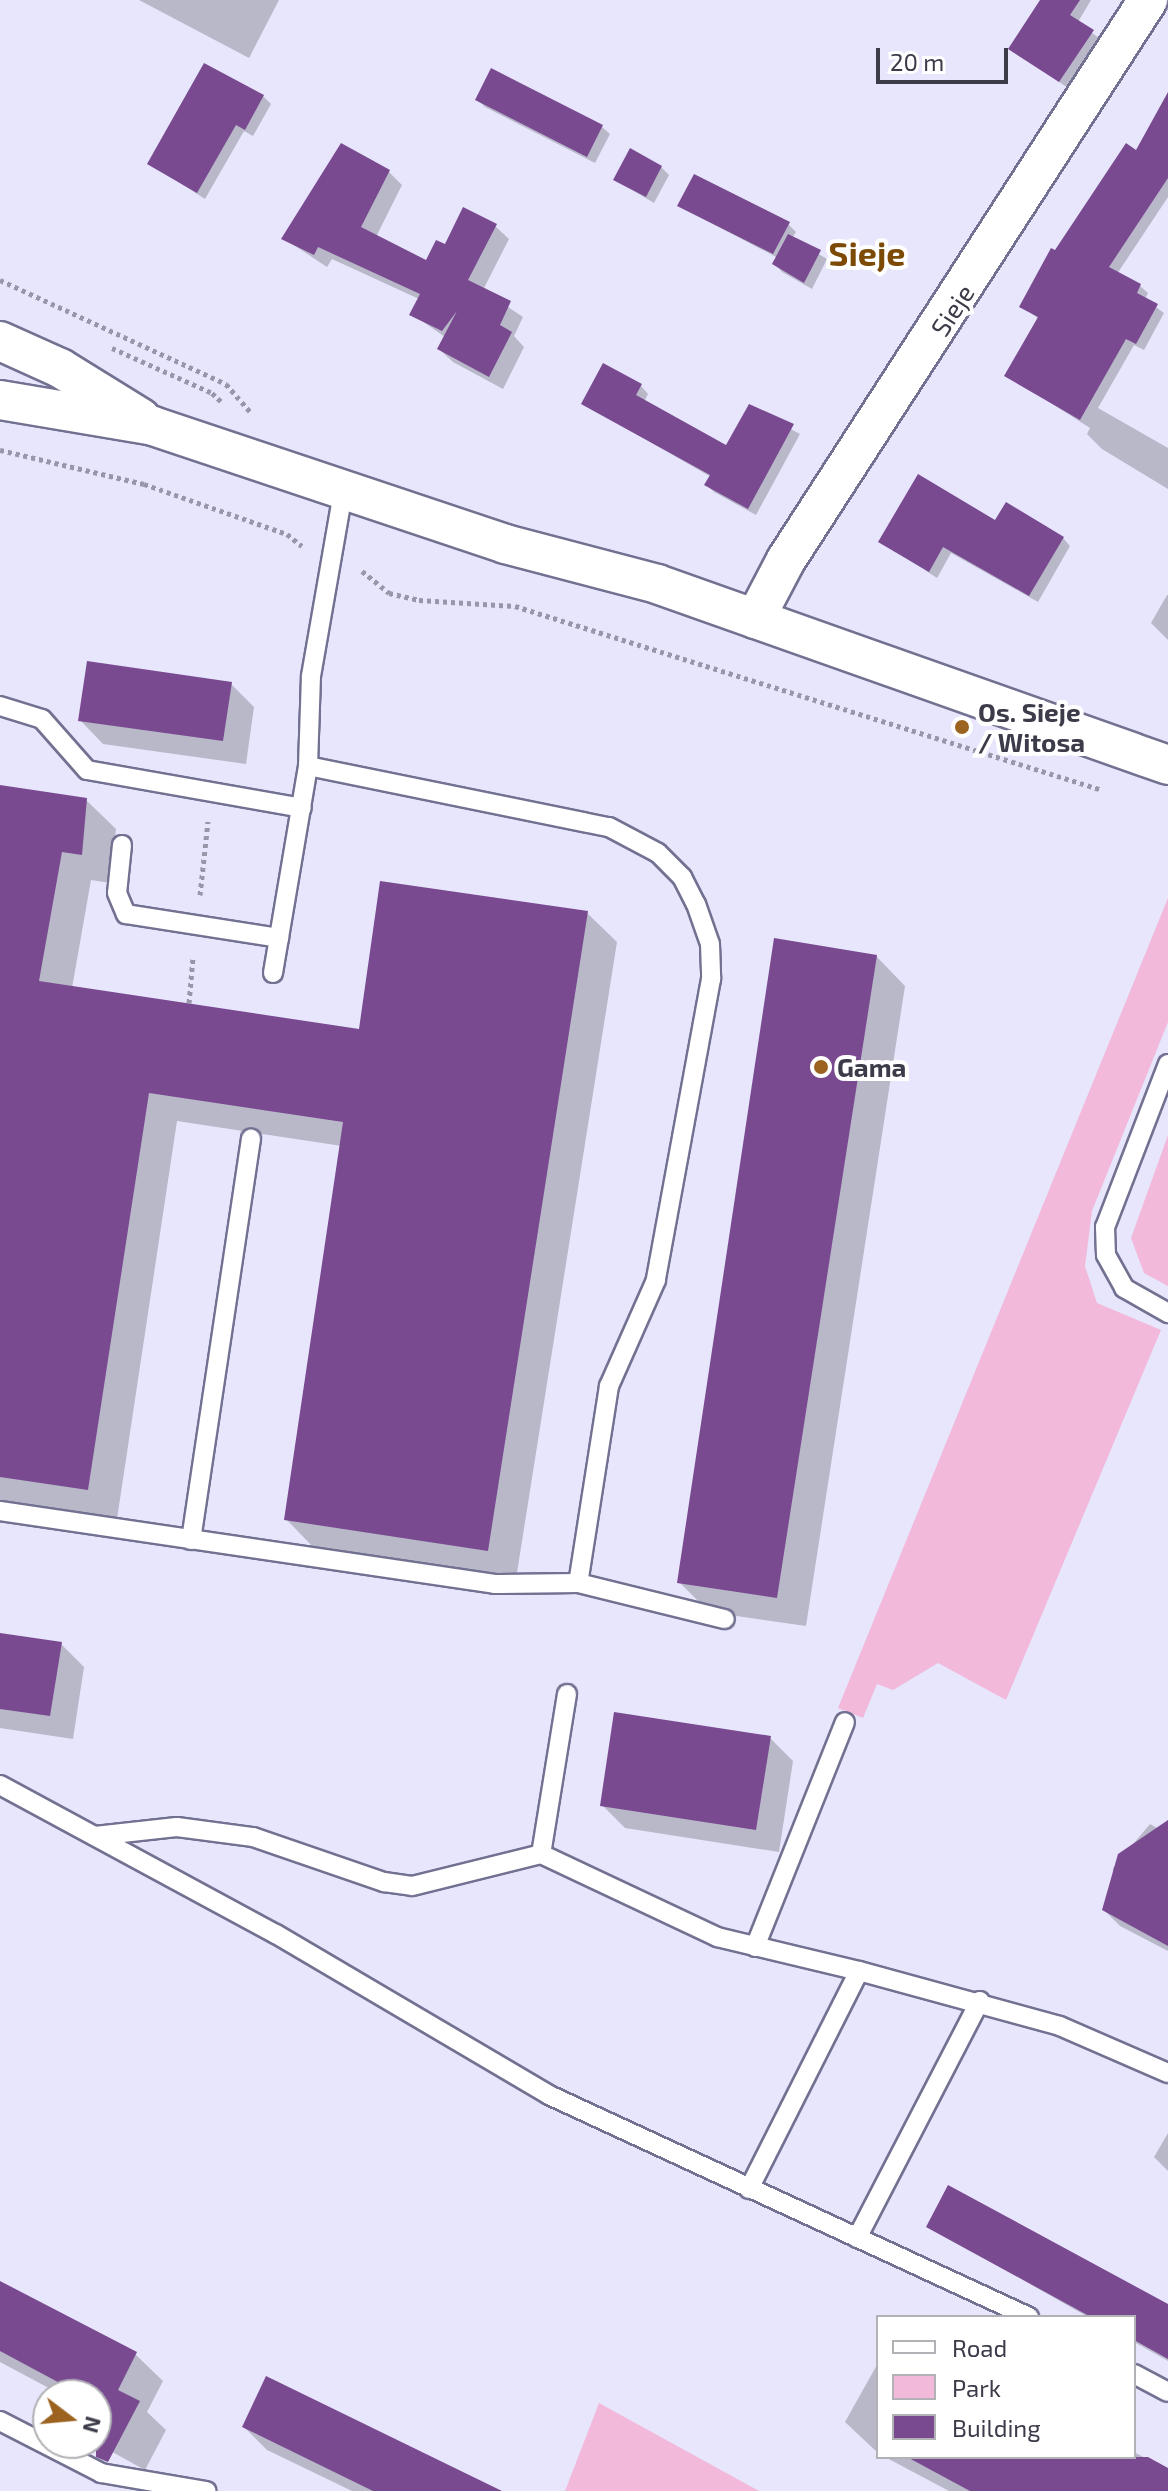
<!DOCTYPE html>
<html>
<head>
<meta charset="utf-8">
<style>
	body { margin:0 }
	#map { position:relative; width:1168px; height:2491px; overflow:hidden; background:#e7e6fc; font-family:"Exo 2",sans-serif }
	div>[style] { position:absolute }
	.green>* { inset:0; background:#f2b9db }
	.shadow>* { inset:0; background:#0003 }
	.building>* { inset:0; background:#7a4a91 }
	.path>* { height:5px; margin-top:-2.5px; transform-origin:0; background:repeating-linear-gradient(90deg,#9797a9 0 4px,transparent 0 8px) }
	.roads { filter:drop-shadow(2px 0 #727191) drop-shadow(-2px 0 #727191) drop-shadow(0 2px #727191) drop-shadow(0 -2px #727191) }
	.lane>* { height:18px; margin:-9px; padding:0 9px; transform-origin:9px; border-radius:9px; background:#fff }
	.street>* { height:38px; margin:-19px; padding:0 19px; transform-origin:19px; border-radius:19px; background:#fff }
	.dots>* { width:22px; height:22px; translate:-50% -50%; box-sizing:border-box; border:4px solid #fff; border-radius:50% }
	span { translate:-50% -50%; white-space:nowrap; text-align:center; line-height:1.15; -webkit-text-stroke:8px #fff; paint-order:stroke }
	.street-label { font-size:26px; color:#3b3b49 }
	.poi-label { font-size:26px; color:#3b3b49; font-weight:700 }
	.left { translate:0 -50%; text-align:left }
	.district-label { font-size:34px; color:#7d4a05; font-weight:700 }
	.legend { position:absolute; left:876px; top:2315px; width:260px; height:144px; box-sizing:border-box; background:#fff; border:2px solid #b1b1b6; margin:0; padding:10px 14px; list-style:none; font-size:24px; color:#3b3b49 }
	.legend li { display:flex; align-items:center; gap:16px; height:40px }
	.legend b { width:40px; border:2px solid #b1b1b6 }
	.north { position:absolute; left:32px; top:2379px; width:80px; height:80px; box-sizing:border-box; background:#fff; border:2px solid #b1b1b6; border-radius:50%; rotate:106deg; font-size:22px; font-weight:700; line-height:32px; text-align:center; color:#3b3b49 }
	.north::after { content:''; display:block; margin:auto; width:28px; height:36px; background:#9c6320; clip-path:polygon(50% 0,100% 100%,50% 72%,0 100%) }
	.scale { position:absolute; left:876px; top:48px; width:132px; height:36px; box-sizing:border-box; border:4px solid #3b3b49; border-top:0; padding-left:10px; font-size:24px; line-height:28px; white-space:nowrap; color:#3b3b49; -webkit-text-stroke:6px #fff; paint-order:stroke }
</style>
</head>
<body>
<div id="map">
	<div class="green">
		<div style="clip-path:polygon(1168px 898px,1168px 1022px,1092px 1211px,1085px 1266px,1097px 1303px,1161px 1330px,1006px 1700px,938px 1663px,893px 1690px,877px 1684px,863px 1718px,838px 1708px)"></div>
		<div style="clip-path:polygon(1168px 1135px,1168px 1286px,1144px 1273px,1131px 1238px)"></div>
		<div style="clip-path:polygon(599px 2403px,759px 2491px,565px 2491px)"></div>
	</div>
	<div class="shadow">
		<div style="clip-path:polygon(139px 0,279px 0,249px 58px)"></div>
		<div style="clip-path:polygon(1042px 0,1091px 0,1078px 22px,1100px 39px,1068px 88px,1011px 49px)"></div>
		<div style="clip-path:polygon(492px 71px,602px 127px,610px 134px,595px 163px,485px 107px,478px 100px)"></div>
		<div style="clip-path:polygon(263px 96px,271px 104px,253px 136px,244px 131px,205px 199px,150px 164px)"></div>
		<div style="clip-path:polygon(1168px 97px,1168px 197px,1117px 274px,1140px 286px,1148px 293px,1145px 299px,1164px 313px,1144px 350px,1134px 345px,1098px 408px,1168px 448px,1168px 489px,1102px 449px,1087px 434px,1090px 428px,1007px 375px,1039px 319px,1021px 306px,1056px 253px,1137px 152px)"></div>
		<div style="clip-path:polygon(661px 167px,669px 175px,654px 203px,615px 180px)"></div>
		<div style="clip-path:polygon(389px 172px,402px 185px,376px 237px,427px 262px,446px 247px,495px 226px,509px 239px,483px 290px,523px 317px,514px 336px,524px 347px,503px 389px,453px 362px,439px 349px,445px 337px,412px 314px,419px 299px,332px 259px,327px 267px,283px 238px)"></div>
		<div style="clip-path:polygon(679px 206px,788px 224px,796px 232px,792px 238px,827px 259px,812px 289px,782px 272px,775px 264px,778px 258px)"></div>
		<div style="clip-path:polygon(641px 386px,648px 394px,644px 402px,727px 448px,750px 407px,800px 434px,756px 515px,714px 492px,707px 485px,711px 477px,584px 404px)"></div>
		<div style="clip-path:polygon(996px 522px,1063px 538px,1070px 546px,1038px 602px,951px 553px,937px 578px,880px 541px)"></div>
		<div style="clip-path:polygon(1167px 595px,1168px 595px,1168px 640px,1151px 623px)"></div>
		<div style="clip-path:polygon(231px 684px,254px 707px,246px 764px,103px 744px,80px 720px)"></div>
		<div style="clip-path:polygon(0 787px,86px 800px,116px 829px,110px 883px,91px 880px,72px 988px,360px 1032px,587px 913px,617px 942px,516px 1579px,315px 1549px,286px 1519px,342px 1146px,177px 1121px,117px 1519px,0 1501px)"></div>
		<div style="clip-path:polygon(876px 956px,905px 986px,806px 1626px,709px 1612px,679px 1582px)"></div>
		<div style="clip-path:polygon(0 1635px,61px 1644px,84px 1667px,73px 1739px,0 1728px)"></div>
		<div style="clip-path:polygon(770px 1738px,793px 1761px,779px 1852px,625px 1828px,602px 1805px)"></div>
		<div style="clip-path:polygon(1150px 1824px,1168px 1834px,1168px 1951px,1120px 1926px,1104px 1910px,1112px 1894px,1113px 1868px)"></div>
		<div style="clip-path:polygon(1168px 2133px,1168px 2171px,1154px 2157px)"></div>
		<div style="clip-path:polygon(928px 2226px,1168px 2307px,1168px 2361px,1134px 2342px,1134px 2317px,1088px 2317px)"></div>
		<div style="clip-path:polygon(0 2283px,135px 2354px,163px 2381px,147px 2412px,166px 2430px,145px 2470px,96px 2443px,96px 2395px,62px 2395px,0 2362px)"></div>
		<div style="clip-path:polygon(878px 2363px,878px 2453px,845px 2422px)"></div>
		<div style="clip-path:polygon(244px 2427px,497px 2491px,352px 2491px,267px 2450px)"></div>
		<div style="clip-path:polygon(1134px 2452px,1168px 2470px,1168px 2491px,949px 2491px,885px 2457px,1134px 2457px)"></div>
	</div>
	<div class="building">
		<div style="clip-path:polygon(1040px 0,1080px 0,1070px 15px,1094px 30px,1059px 82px,1008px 49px)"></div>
		<div style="clip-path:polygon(204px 63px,264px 95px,245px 130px,236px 125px,197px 193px,147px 164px)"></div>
		<div style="clip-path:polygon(491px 68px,603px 125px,587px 157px,475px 100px)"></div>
		<div style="clip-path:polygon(1168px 92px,1168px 178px,1109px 267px,1141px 284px,1137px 293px,1158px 304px,1136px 344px,1126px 339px,1080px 420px,1004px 376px,1038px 317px,1019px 307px,1051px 248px,1055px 250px,1126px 143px,1136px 150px)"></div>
		<div style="clip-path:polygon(341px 143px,390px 170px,361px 227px,426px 260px,436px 240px,445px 244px,463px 207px,497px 224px,468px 280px,511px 301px,500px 325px,512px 332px,489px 377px,437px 349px,457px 311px,442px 331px,409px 315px,420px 294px,318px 247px,314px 255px,281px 239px)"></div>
		<div style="clip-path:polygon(630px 148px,662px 166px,646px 197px,613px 180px)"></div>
		<div style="clip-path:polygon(694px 174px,790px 222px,773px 254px,677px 206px)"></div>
		<div style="clip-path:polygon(788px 234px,821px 250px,804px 283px,772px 264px)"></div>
		<div style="clip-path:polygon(603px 363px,642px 384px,636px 395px,726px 445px,749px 404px,794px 424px,748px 509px,704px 485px,710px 475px,581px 404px)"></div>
		<div style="clip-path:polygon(918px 474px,995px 520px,1006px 502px,1064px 537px,1029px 596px,943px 547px,929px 572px,878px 542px)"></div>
		<div style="clip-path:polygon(87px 661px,232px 682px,223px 741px,78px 721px)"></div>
		<div style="clip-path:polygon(0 785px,87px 798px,82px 855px,62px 852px,39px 981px,359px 1029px,380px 881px,588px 911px,488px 1551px,284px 1520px,343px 1122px,149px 1093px,88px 1490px,0 1477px)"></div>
		<div style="clip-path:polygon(774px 938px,877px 955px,777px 1598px,677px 1583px)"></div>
		<div style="clip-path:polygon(0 1633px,62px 1642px,50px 1716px,0 1709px)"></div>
		<div style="clip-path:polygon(614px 1712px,771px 1736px,756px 1830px,600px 1806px)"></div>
		<div style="clip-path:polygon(1168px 1820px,1168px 1946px,1102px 1910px,1118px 1854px)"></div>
		<div style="clip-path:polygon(948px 2185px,1168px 2304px,1168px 2359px,1134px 2340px,1134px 2317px,1091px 2317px,926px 2227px)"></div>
		<div style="clip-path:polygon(0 2281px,137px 2352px,118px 2390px,140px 2401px,108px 2462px,96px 2457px,96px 2395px,82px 2395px,0 2351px)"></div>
		<div style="clip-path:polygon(266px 2376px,502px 2491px,373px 2491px,242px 2427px)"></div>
		<div style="clip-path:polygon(907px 2457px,1148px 2457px,1168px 2468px,1168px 2491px,970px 2491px)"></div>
	</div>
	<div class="path">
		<div style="left:0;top:280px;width:249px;rotate:24.7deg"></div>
		<div style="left:226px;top:384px;width:38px;rotate:49deg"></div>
		<div style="left:112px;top:348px;width:110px;rotate:24.2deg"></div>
		<div style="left:212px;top:393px;width:16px;rotate:43deg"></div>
		<div style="left:0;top:450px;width:148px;rotate:13.3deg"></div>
		<div style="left:144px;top:484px;width:151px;rotate:19.3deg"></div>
		<div style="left:287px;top:534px;width:19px;rotate:39deg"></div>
		<div style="left:362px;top:571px;width:35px;rotate:39deg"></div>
		<div style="left:389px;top:593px;width:31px;rotate:13deg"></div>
		<div style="left:419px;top:600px;width:96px;rotate:3.6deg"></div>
		<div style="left:515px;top:606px;width:615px;rotate:17.4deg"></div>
		<div style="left:200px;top:895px;width:74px;rotate:-83.8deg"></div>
		<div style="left:189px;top:1003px;width:46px;rotate:-85deg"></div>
	</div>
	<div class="roads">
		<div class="lane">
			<div style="left:0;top:706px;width:44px;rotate:17.2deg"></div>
			<div style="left:42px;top:719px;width:68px;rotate:48.6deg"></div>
			<div style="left:87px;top:770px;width:218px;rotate:10deg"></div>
			<div style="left:308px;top:766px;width:307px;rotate:11.5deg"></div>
			<div style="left:609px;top:827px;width:55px;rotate:28deg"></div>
			<div style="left:658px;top:853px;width:34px;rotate:45deg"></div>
			<div style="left:682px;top:877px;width:30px;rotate:63deg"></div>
			<div style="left:696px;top:904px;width:42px;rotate:70.7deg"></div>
			<div style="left:710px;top:944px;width:35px;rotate:88deg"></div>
			<div style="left:711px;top:979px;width:306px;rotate:100.4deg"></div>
			<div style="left:656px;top:1280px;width:116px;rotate:113.9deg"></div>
			<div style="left:609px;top:1386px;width:199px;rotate:98.9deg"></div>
			<div style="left:578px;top:1583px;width:151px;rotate:13.8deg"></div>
			<div style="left:122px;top:845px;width:48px;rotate:95.9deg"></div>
			<div style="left:117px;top:893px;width:23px;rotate:67deg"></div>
			<div style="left:126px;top:914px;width:155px;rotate:8.9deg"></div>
			<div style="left:273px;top:973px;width:210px;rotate:-80.4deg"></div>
			<div style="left:308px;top:766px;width:90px;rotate:-88.1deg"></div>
			<div style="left:311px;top:676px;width:187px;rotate:-80.1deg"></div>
			<div style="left:1168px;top:1064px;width:175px;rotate:111.1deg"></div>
			<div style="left:1105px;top:1227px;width:28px;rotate:88deg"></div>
			<div style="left:1106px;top:1255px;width:38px;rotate:61deg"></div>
			<div style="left:1124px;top:1288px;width:51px;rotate:29.6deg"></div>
			<div style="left:0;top:1511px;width:500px;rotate:8.39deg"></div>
			<div style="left:495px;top:1584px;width:83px;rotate:-0.7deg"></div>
			<div style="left:191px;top:1540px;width:406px;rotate:-81.5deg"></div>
			<div style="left:567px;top:1694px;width:162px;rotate:99.2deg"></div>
			<div style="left:541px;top:1854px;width:195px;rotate:25.2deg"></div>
			<div style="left:717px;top:1937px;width:146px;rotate:13.5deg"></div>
			<div style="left:0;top:1785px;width:314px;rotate:28.4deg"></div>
			<div style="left:276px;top:1934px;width:317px;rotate:30.5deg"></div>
			<div style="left:549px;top:2095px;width:529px;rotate:24.82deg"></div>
			<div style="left:95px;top:1836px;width:82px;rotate:-6.3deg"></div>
			<div style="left:177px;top:1827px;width:77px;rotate:7.5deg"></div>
			<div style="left:253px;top:1837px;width:139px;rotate:19deg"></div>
			<div style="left:384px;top:1882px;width:28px;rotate:8deg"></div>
			<div style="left:412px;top:1886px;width:133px;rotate:-13.9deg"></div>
			<div style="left:755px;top:1947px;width:242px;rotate:-68.2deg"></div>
			<div style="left:749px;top:2189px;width:244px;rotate:-63.2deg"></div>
			<div style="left:859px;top:1971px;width:208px;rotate:15.3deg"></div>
			<div style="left:1060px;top:2026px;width:118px;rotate:23.5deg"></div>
			<div style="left:857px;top:2238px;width:267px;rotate:-62.6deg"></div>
			<div style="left:1134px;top:2374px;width:38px;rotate:28deg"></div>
			<div style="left:0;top:2421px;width:114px;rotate:27.2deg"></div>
			<div style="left:101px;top:2473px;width:107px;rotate:9.7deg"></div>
		</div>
		<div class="street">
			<div style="left:0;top:341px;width:66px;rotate:24.2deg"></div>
			<div style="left:60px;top:368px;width:95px;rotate:31.7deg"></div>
			<div style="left:0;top:400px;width:155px;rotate:9.6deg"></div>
			<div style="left:153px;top:426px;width:371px;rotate:18.5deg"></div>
			<div style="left:505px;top:544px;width:157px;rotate:14.7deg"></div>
			<div style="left:657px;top:584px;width:542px;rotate:19.5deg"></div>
			<div style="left:755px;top:619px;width:67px;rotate:-62.3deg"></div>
			<div style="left:786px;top:560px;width:667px;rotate:-57.12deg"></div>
		</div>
	</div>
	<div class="dots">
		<div style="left:962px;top:727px;background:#9c6320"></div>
		<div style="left:821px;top:1067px;background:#9c6320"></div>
	</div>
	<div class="street-label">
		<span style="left:952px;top:310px;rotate:-57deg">Sieje</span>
	</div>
	<div class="poi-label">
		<span class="left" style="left:978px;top:727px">Os. Sieje<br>/ Witosa</span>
		<span class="left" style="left:837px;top:1067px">Gama</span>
	</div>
	<div class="district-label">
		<span style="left:867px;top:253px">Sieje</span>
	</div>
	<ul class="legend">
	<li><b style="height:10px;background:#fff"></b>Road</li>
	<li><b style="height:22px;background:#f2b9db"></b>Park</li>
	<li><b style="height:22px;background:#7a4a91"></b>Building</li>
	</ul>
	<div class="north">N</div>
	<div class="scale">20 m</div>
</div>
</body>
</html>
